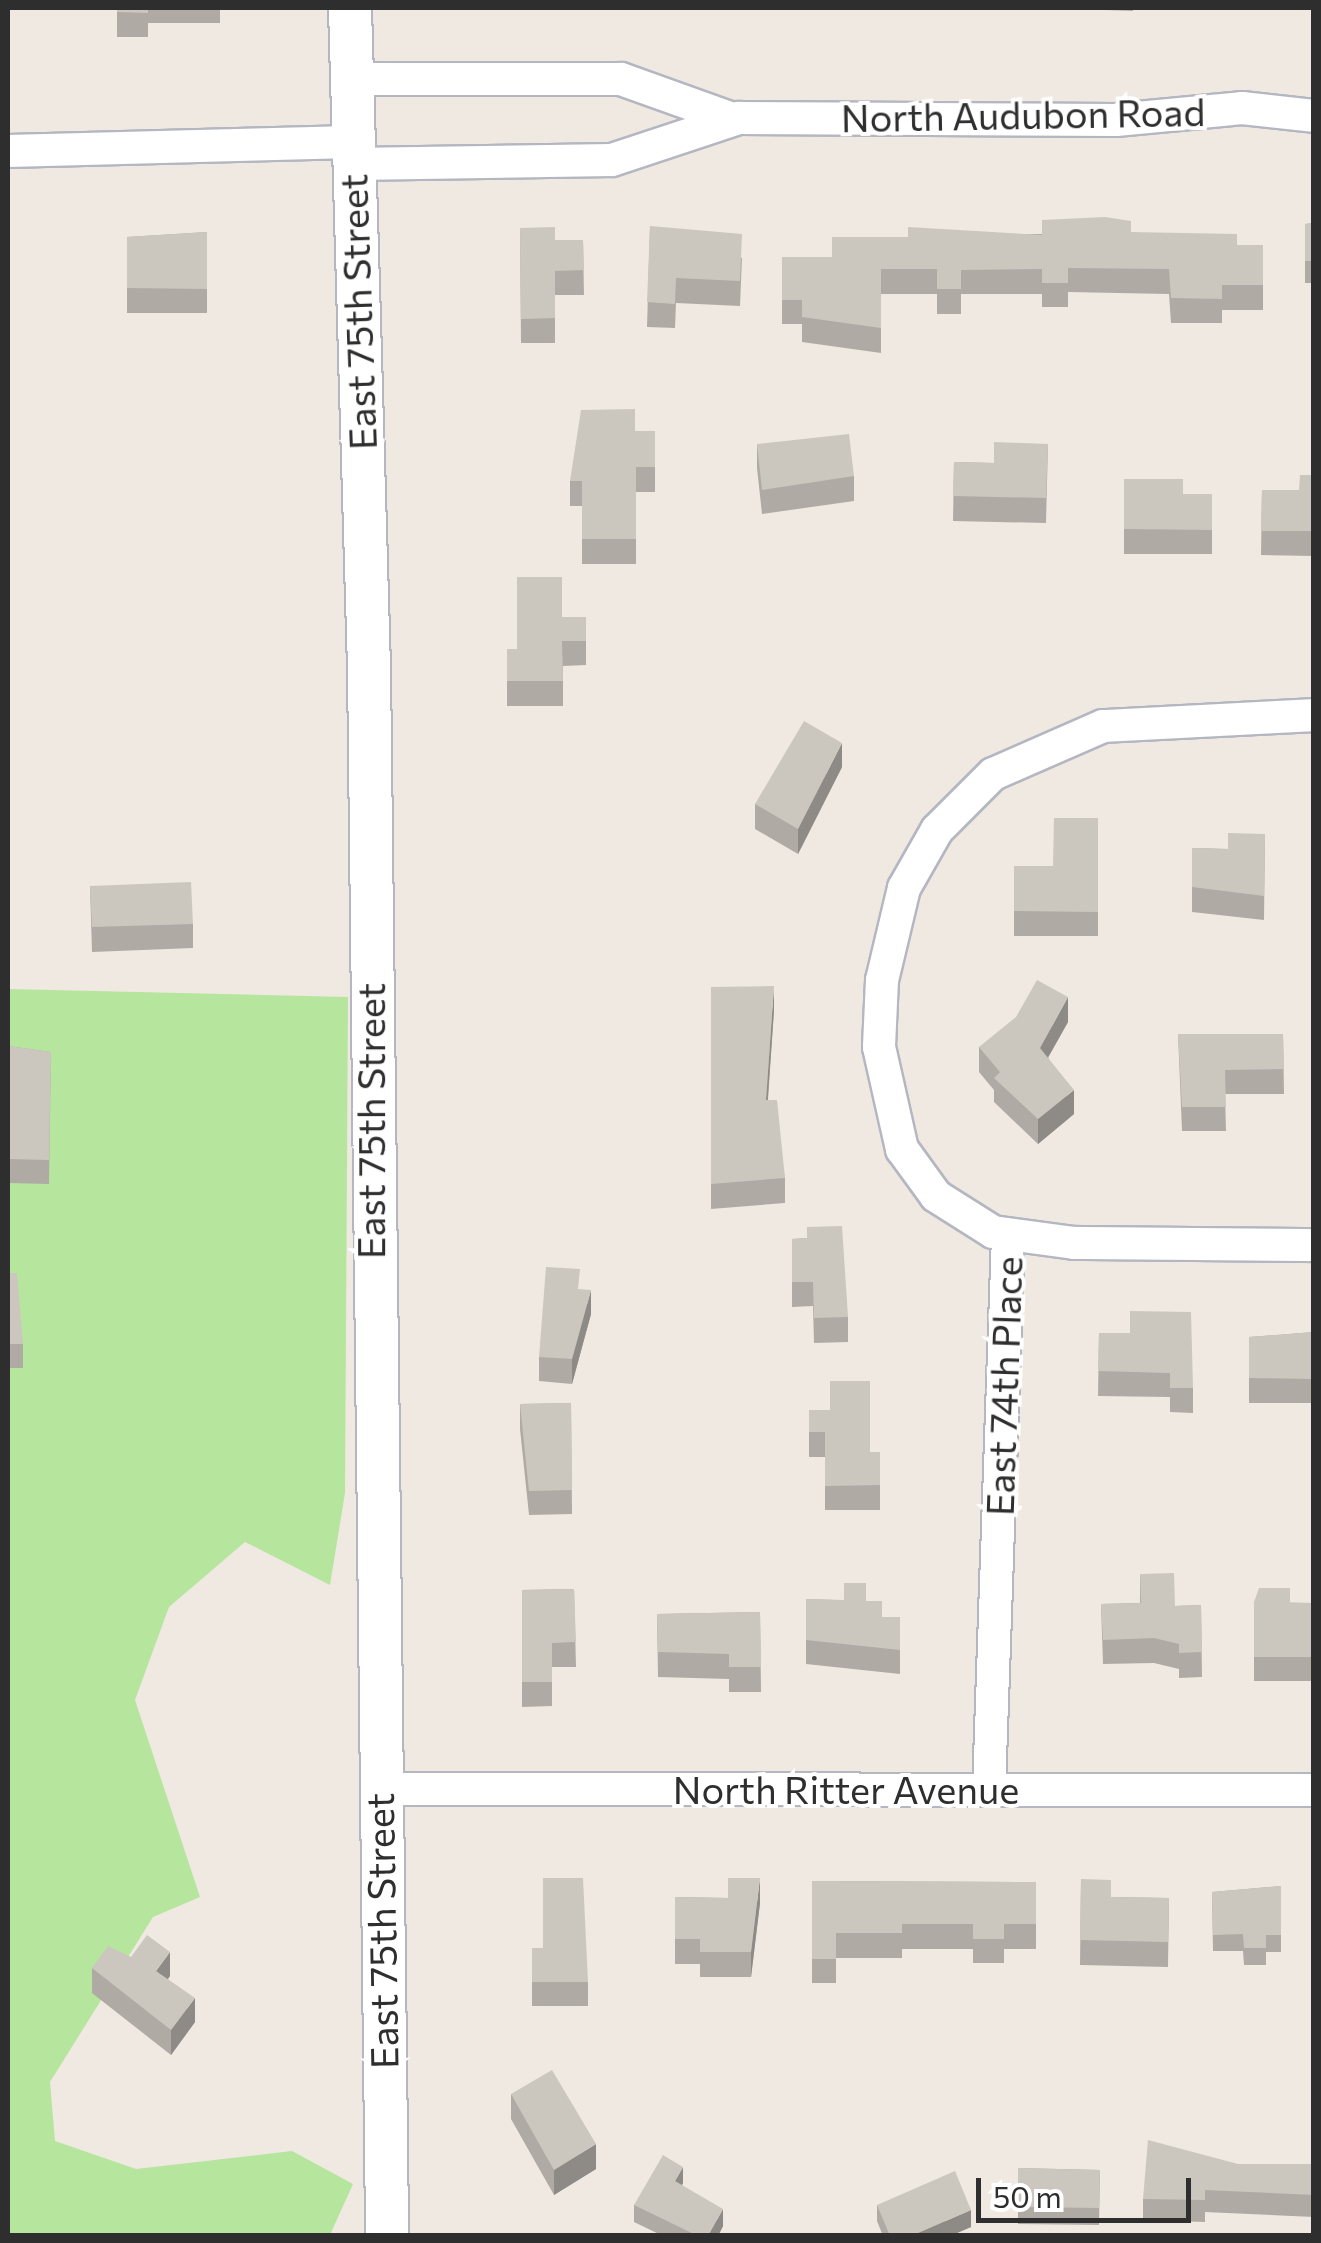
<!DOCTYPE html>
<html>
<head>
<meta charset="utf-8">
<style>
	body { margin:0 }
	#map { position:relative; width:1321px; height:2243px; overflow:hidden; background:#efe9e1; font-family:Commissioner,sans-serif }
	div>[style] { position:absolute }
	.green>* { inset:0; background:#b6e59e }
	.roads { filter:drop-shadow(2px 0 #b4b7c1) drop-shadow(-2px 0 #b4b7c1) drop-shadow(0 2px #b4b7c1) drop-shadow(0 -2px #b4b7c1) }
	.minor>* { height:32px; margin:-16px; padding:0 16px; transform-origin:16px; border-radius:16px; background:#fff }
	.tertiary>* { height:42px; margin:-21px; padding:0 21px; transform-origin:21px; border-radius:21px; background:#fff }
	.wall>* { inset:0; background:#afaba4 }
	.shaded-wall>* { inset:0; background:#8e8b86 }
	.building>* { inset:0; background:#cbc7bf }
	span { translate:-50% -50%; white-space:nowrap; text-align:center; line-height:1.15; -webkit-text-stroke:8px #fff; paint-order:stroke }
	.street-label { font-size:38px; color:#2e2e2e }
	.frame { position:absolute; inset:0; border:10px solid #2e2e2e; pointer-events:none }
	.scale { position:absolute; left:976px; top:2178px; width:215px; height:45px; box-sizing:border-box; border:5px solid #2e2e2e; border-top:0; padding-left:12px; font-size:30px; line-height:35px; white-space:nowrap; color:#2e2e2e; -webkit-text-stroke:8px #fff; paint-order:stroke }
</style>
</head>
<body>
<div id="map">
	<div class="green">
		<div style="clip-path:polygon(8px 989px,348px 997px,345px 1493px,330px 1585px,245px 1542px,169px 1607px,135px 1700px,200px 1897px,153px 1917px,50px 2082px,55px 2141px,136px 2169px,292px 2151px,353px 2184px,330px 2235px,8px 2236px)"></div>
	</div>
	<div class="roads">
		<div class="minor">
			<div style="left:351px;top:79px;width:270px"></div>
			<div style="left:621px;top:79px;width:119px;rotate:19.7deg"></div>
			<div style="left:8px;top:151px;width:343px;rotate:-1.5deg"></div>
			<div style="left:352px;top:164px;width:260px;rotate:-0.9deg"></div>
			<div style="left:612px;top:160px;width:134px;rotate:-18.3deg"></div>
			<div style="left:739px;top:118px;width:377px;rotate:0.3deg"></div>
			<div style="left:1116px;top:120px;width:127px;rotate:-5.4deg"></div>
			<div style="left:1242px;top:108px;width:72px;rotate:6.3deg"></div>
			<div style="left:1314px;top:715px;width:211px;rotate:177deg"></div>
			<div style="left:1103px;top:726px;width:120px;rotate:156.4deg"></div>
			<div style="left:993px;top:774px;width:79px;rotate:135deg"></div>
			<div style="left:937px;top:830px;width:67px;rotate:119.6deg"></div>
			<div style="left:904px;top:888px;width:95px;rotate:103.4deg"></div>
			<div style="left:882px;top:980px;width:67px;rotate:92.6deg"></div>
			<div style="left:879px;top:1047px;width:105px;rotate:77.3deg"></div>
			<div style="left:902px;top:1149px;width:58px;rotate:54.1deg"></div>
			<div style="left:936px;top:1196px;width:67px;rotate:32.3deg"></div>
			<div style="left:993px;top:1232px;width:82px;rotate:7.7deg"></div>
			<div style="left:1074px;top:1243px;width:240px;rotate:0.5deg"></div>
			<div style="left:379px;top:1789px;width:935px;rotate:0.06deg"></div>
			<div style="left:989px;top:1789px;width:553px;rotate:-88.03deg"></div>
		</div>
		<div class="tertiary">
			<div style="left:350px;top:8px;width:658px;rotate:88.35deg"></div>
			<div style="left:369px;top:666px;width:1570px;rotate:89.34deg"></div>
		</div>
	</div>
	<div class="wall">
		<div style="clip-path:polygon(117px 8px,220px 8px,220px 23px,148px 23px,148px 37px,117px 37px)"></div>
		<div style="clip-path:polygon(1049px 8px,1133px 8px,1133px 11px)"></div>
		<div style="clip-path:polygon(1314px 223px,1314px 283px,1305px 283px,1305px 224px)"></div>
		<div style="clip-path:polygon(650px 226px,742px 258px,740px 306px,676px 303px,675px 328px,647px 327px)"></div>
		<div style="clip-path:polygon(520px 228px,555px 240px,583px 240px,584px 295px,555px 295px,555px 343px,521px 343px)"></div>
		<div style="clip-path:polygon(207px 232px,207px 313px,127px 313px,127px 237px)"></div>
		<div style="clip-path:polygon(1131px 232px,1237px 245px,1263px 245px,1263px 310px,1222px 310px,1222px 323px,1171px 323px,1169px 294px,1068px 292px,1068px 307px,1042px 307px,1042px 294px,961px 294px,961px 314px,937px 314px,937px 294px,881px 294px,881px 353px,802px 342px,802px 324px,782px 324px,782px 257px,832px 257px,908px 237px)"></div>
		<div style="clip-path:polygon(635px 431px,655px 431px,655px 492px,636px 492px,636px 564px,582px 564px,582px 506px,570px 506px,570px 481px)"></div>
		<div style="clip-path:polygon(757px 444px,854px 476px,854px 501px,762px 514px,757px 468px)"></div>
		<div style="clip-path:polygon(1048px 444px,1046px 523px,953px 521px,954px 462px,994px 463px)"></div>
		<div style="clip-path:polygon(1314px 475px,1314px 556px,1261px 555px,1262px 490px,1299px 490px)"></div>
		<div style="clip-path:polygon(1124px 479px,1183px 494px,1212px 494px,1212px 554px,1124px 554px)"></div>
		<div style="clip-path:polygon(562px 617px,586px 617px,586px 665px,563px 666px,563px 706px,507px 706px,507px 649px,517px 649px)"></div>
		<div style="clip-path:polygon(842px 767px,798px 854px,755px 829px,755px 804px)"></div>
		<div style="clip-path:polygon(1098px 818px,1098px 936px,1014px 936px,1014px 866px,1053px 866px)"></div>
		<div style="clip-path:polygon(1265px 834px,1264px 920px,1192px 912px,1192px 848px,1228px 849px)"></div>
		<div style="clip-path:polygon(90px 886px,193px 924px,193px 948px,92px 952px)"></div>
		<div style="clip-path:polygon(711px 987px,774px 1010px,768px 1100px,785px 1178px,785px 1203px,711px 1209px)"></div>
		<div style="clip-path:polygon(1068px 1022px,1048px 1057px,1074px 1114px,1038px 1144px,994px 1102px,994px 1090px,979px 1072px,979px 1047px)"></div>
		<div style="clip-path:polygon(1178px 1034px,1283px 1034px,1284px 1094px,1225px 1094px,1226px 1131px,1182px 1131px)"></div>
		<div style="clip-path:polygon(8px 1046px,51px 1052px,49px 1184px,8px 1183px)"></div>
		<div style="clip-path:polygon(807px 1238px,848px 1317px,848px 1342px,814px 1343px,813px 1306px,792px 1307px,792px 1239px)"></div>
		<div style="clip-path:polygon(8px 1273px,23px 1344px,23px 1368px,8px 1368px)"></div>
		<div style="clip-path:polygon(580px 1289px,591px 1314px,572px 1384px,539px 1381px,539px 1357px)"></div>
		<div style="clip-path:polygon(1314px 1332px,1314px 1403px,1249px 1403px,1249px 1337px)"></div>
		<div style="clip-path:polygon(1099px 1333px,1130px 1333px,1193px 1388px,1193px 1413px,1170px 1412px,1170px 1397px,1098px 1396px)"></div>
		<div style="clip-path:polygon(571px 1403px,572px 1514px,529px 1515px,520px 1429px,520px 1404px)"></div>
		<div style="clip-path:polygon(809px 1410px,870px 1452px,880px 1452px,880px 1510px,825px 1510px,825px 1457px,809px 1457px)"></div>
		<div style="clip-path:polygon(1140px 1574px,1175px 1606px,1201px 1605px,1202px 1677px,1179px 1678px,1179px 1669px,1154px 1663px,1103px 1664px,1101px 1604px,1140px 1603px)"></div>
		<div style="clip-path:polygon(574px 1589px,576px 1667px,552px 1667px,552px 1706px,522px 1707px,522px 1590px)"></div>
		<div style="clip-path:polygon(806px 1599px,866px 1601px,882px 1617px,900px 1617px,900px 1674px,806px 1664px)"></div>
		<div style="clip-path:polygon(1254px 1602px,1314px 1603px,1314px 1681px,1254px 1681px)"></div>
		<div style="clip-path:polygon(760px 1612px,761px 1692px,729px 1692px,729px 1679px,658px 1677px,657px 1614px)"></div>
		<div style="clip-path:polygon(1081px 1879px,1111px 1897px,1169px 1898px,1168px 1967px,1080px 1965px)"></div>
		<div style="clip-path:polygon(812px 1881px,1036px 1882px,1036px 1949px,1004px 1949px,1004px 1963px,973px 1963px,973px 1949px,902px 1949px,902px 1958px,836px 1958px,836px 1983px,812px 1983px)"></div>
		<div style="clip-path:polygon(1281px 1886px,1281px 1952px,1266px 1952px,1266px 1965px,1244px 1965px,1243px 1951px,1213px 1951px,1212px 1892px)"></div>
		<div style="clip-path:polygon(675px 1897px,728px 1898px,760px 1903px,751px 1977px,700px 1977px,700px 1964px,675px 1964px)"></div>
		<div style="clip-path:polygon(532px 1948px,543px 1948px,588px 1982px,588px 2006px,532px 2006px)"></div>
		<div style="clip-path:polygon(92px 1968px,170px 1976px,168px 1979px,195px 2022px,171px 2055px,92px 1993px)"></div>
		<div style="clip-path:polygon(511px 2094px,596px 2169px,554px 2195px,511px 2119px)"></div>
		<div style="clip-path:polygon(1238px 2164px,1314px 2164px,1314px 2217px,1205px 2212px,1205px 2222px,1143px 2220px,1143px 2199px)"></div>
		<div style="clip-path:polygon(1018px 2168px,1100px 2170px,1099px 2225px,1018px 2224px)"></div>
		<div style="clip-path:polygon(683px 2183px,682px 2185px,723px 2226px,718px 2236px,663px 2236px,634px 2222px,634px 2205px)"></div>
		<div style="clip-path:polygon(877px 2205px,971px 2227px,950px 2236px,883px 2236px,877px 2221px)"></div>
	</div>
	<div class="shaded-wall">
		<div style="clip-path:polygon(842px 743px,842px 767px,798px 854px,798px 829px)"></div>
		<div style="clip-path:polygon(774px 986px,774px 1010px,766px 1124px,766px 1100px)"></div>
		<div style="clip-path:polygon(1068px 997px,1068px 1022px,1040px 1072px,1040px 1048px)"></div>
		<div style="clip-path:polygon(1074px 1090px,1074px 1114px,1038px 1144px,1038px 1119px)"></div>
		<div style="clip-path:polygon(591px 1290px,591px 1314px,572px 1384px,572px 1359px)"></div>
		<div style="clip-path:polygon(760px 1878px,760px 1903px,751px 1977px,751px 1952px)"></div>
		<div style="clip-path:polygon(170px 1952px,170px 1976px,156px 1995px,156px 1971px)"></div>
		<div style="clip-path:polygon(195px 1998px,195px 2022px,171px 2055px,171px 2030px)"></div>
		<div style="clip-path:polygon(596px 2144px,596px 2169px,554px 2195px,554px 2170px)"></div>
		<div style="clip-path:polygon(683px 2167px,683px 2183px,675px 2198px,675px 2181px)"></div>
		<div style="clip-path:polygon(723px 2209px,723px 2226px,718px 2236px,708px 2236px)"></div>
		<div style="clip-path:polygon(971px 2210px,971px 2227px,950px 2236px,911px 2236px)"></div>
	</div>
	<div class="building">
		<div style="clip-path:polygon(117px 8px,148px 8px,148px 13px,117px 12px)"></div>
		<div style="clip-path:polygon(1105px 217px,1131px 221px,1131px 232px,1237px 234px,1237px 245px,1263px 245px,1263px 285px,1222px 285px,1222px 299px,1171px 298px,1169px 269px,1068px 268px,1068px 283px,1042px 283px,1042px 269px,961px 270px,961px 289px,937px 289px,937px 269px,881px 269px,881px 328px,802px 317px,802px 300px,782px 300px,782px 257px,832px 257px,832px 237px,908px 237px,908px 227px,1042px 235px,1042px 220px)"></div>
		<div style="clip-path:polygon(1314px 223px,1314px 261px,1305px 261px,1305px 224px)"></div>
		<div style="clip-path:polygon(650px 226px,742px 234px,740px 281px,676px 278px,675px 304px,647px 302px)"></div>
		<div style="clip-path:polygon(555px 227px,555px 240px,583px 240px,584px 270px,555px 271px,555px 318px,521px 319px,520px 228px)"></div>
		<div style="clip-path:polygon(207px 232px,207px 289px,127px 288px,127px 237px)"></div>
		<div style="clip-path:polygon(635px 409px,635px 431px,655px 431px,655px 467px,636px 467px,636px 539px,582px 539px,582px 481px,570px 481px,581px 410px)"></div>
		<div style="clip-path:polygon(849px 434px,854px 476px,762px 490px,757px 444px)"></div>
		<div style="clip-path:polygon(994px 442px,1048px 444px,1046px 498px,953px 496px,954px 462px,994px 463px)"></div>
		<div style="clip-path:polygon(1300px 475px,1314px 475px,1314px 531px,1261px 531px,1262px 490px,1299px 490px)"></div>
		<div style="clip-path:polygon(1124px 479px,1183px 479px,1183px 494px,1212px 494px,1212px 530px,1124px 529px)"></div>
		<div style="clip-path:polygon(517px 577px,562px 577px,562px 617px,586px 617px,586px 641px,562px 641px,563px 681px,507px 681px,507px 649px,517px 649px)"></div>
		<div style="clip-path:polygon(804px 721px,842px 743px,798px 829px,755px 804px)"></div>
		<div style="clip-path:polygon(1054px 818px,1098px 818px,1098px 912px,1014px 911px,1014px 866px,1053px 866px)"></div>
		<div style="clip-path:polygon(1228px 833px,1265px 834px,1264px 896px,1192px 887px,1192px 848px,1228px 849px)"></div>
		<div style="clip-path:polygon(191px 882px,193px 924px,92px 927px,90px 886px)"></div>
		<div style="clip-path:polygon(1037px 980px,1068px 997px,1040px 1048px,1074px 1090px,1038px 1119px,994px 1078px,1000px 1072px,979px 1047px,1016px 1017px)"></div>
		<div style="clip-path:polygon(774px 986px,766px 1100px,777px 1100px,785px 1178px,711px 1184px,711px 987px)"></div>
		<div style="clip-path:polygon(1178px 1034px,1283px 1034px,1284px 1069px,1225px 1070px,1226px 1107px,1182px 1107px)"></div>
		<div style="clip-path:polygon(8px 1046px,51px 1052px,49px 1160px,8px 1159px)"></div>
		<div style="clip-path:polygon(842px 1226px,848px 1317px,814px 1318px,813px 1282px,792px 1282px,792px 1239px,807px 1238px,807px 1227px)"></div>
		<div style="clip-path:polygon(546px 1267px,580px 1269px,578px 1289px,591px 1290px,572px 1359px,539px 1357px)"></div>
		<div style="clip-path:polygon(8px 1273px,17px 1273px,23px 1344px,8px 1344px)"></div>
		<div style="clip-path:polygon(1130px 1311px,1191px 1312px,1193px 1388px,1170px 1388px,1170px 1373px,1098px 1371px,1099px 1333px,1130px 1333px)"></div>
		<div style="clip-path:polygon(1314px 1332px,1314px 1379px,1249px 1378px,1249px 1337px)"></div>
		<div style="clip-path:polygon(830px 1381px,870px 1381px,870px 1452px,880px 1452px,880px 1485px,825px 1486px,825px 1432px,809px 1432px,809px 1410px,830px 1410px)"></div>
		<div style="clip-path:polygon(571px 1403px,572px 1490px,529px 1491px,520px 1404px)"></div>
		<div style="clip-path:polygon(1174px 1573px,1175px 1606px,1201px 1605px,1202px 1652px,1179px 1653px,1179px 1644px,1154px 1638px,1103px 1640px,1101px 1604px,1141px 1603px,1140px 1574px)"></div>
		<div style="clip-path:polygon(844px 1583px,866px 1583px,866px 1601px,882px 1601px,882px 1617px,900px 1617px,900px 1650px,806px 1640px,806px 1599px,844px 1600px)"></div>
		<div style="clip-path:polygon(1259px 1588px,1290px 1588px,1290px 1603px,1314px 1603px,1314px 1657px,1254px 1657px,1254px 1602px)"></div>
		<div style="clip-path:polygon(574px 1589px,576px 1642px,552px 1643px,552px 1682px,522px 1682px,522px 1590px)"></div>
		<div style="clip-path:polygon(760px 1612px,761px 1667px,729px 1667px,729px 1654px,658px 1652px,657px 1614px)"></div>
		<div style="clip-path:polygon(543px 1878px,583px 1878px,588px 1982px,532px 1982px,532px 1948px,543px 1948px)"></div>
		<div style="clip-path:polygon(728px 1878px,760px 1878px,751px 1952px,700px 1952px,700px 1939px,675px 1939px,675px 1897px,728px 1898px)"></div>
		<div style="clip-path:polygon(1081px 1879px,1111px 1880px,1111px 1897px,1169px 1898px,1168px 1942px,1080px 1940px)"></div>
		<div style="clip-path:polygon(812px 1881px,1036px 1882px,1036px 1924px,1004px 1924px,1004px 1939px,973px 1939px,973px 1924px,902px 1924px,902px 1933px,836px 1933px,836px 1959px,812px 1959px)"></div>
		<div style="clip-path:polygon(1281px 1886px,1281px 1935px,1266px 1935px,1266px 1948px,1244px 1948px,1243px 1934px,1213px 1935px,1212px 1892px)"></div>
		<div style="clip-path:polygon(147px 1935px,170px 1952px,156px 1971px,195px 1998px,171px 2030px,92px 1968px,108px 1946px,131px 1957px)"></div>
		<div style="clip-path:polygon(552px 2070px,596px 2144px,554px 2170px,511px 2094px)"></div>
		<div style="clip-path:polygon(1148px 2140px,1238px 2164px,1314px 2164px,1314px 2195px,1205px 2190px,1205px 2200px,1143px 2199px)"></div>
		<div style="clip-path:polygon(663px 2155px,683px 2167px,675px 2181px,723px 2209px,708px 2236px,698px 2236px,634px 2205px)"></div>
		<div style="clip-path:polygon(1018px 2168px,1100px 2170px,1099px 2208px,1018px 2207px)"></div>
		<div style="clip-path:polygon(955px 2171px,971px 2210px,911px 2236px,890px 2236px,877px 2205px)"></div>
	</div>
	<div class="street-label">
		<span style="left:1023px;top:114px;rotate:-1deg">North Audubon Road</span>
		<span style="left:357px;top:312px;rotate:-92deg">East 75th Street</span>
		<span style="left:370px;top:1121px;rotate:-90deg">East 75th Street</span>
		<span style="left:1003px;top:1386px;rotate:-88deg">East 74th Place</span>
		<span style="left:846px;top:1789px">North Ritter Avenue</span>
		<span style="left:381px;top:1931px;rotate:-91deg">East 75th Street</span>
	</div>
	<div class="frame"></div>
	<div class="scale">50 m</div>
</div>
</body>
</html>
